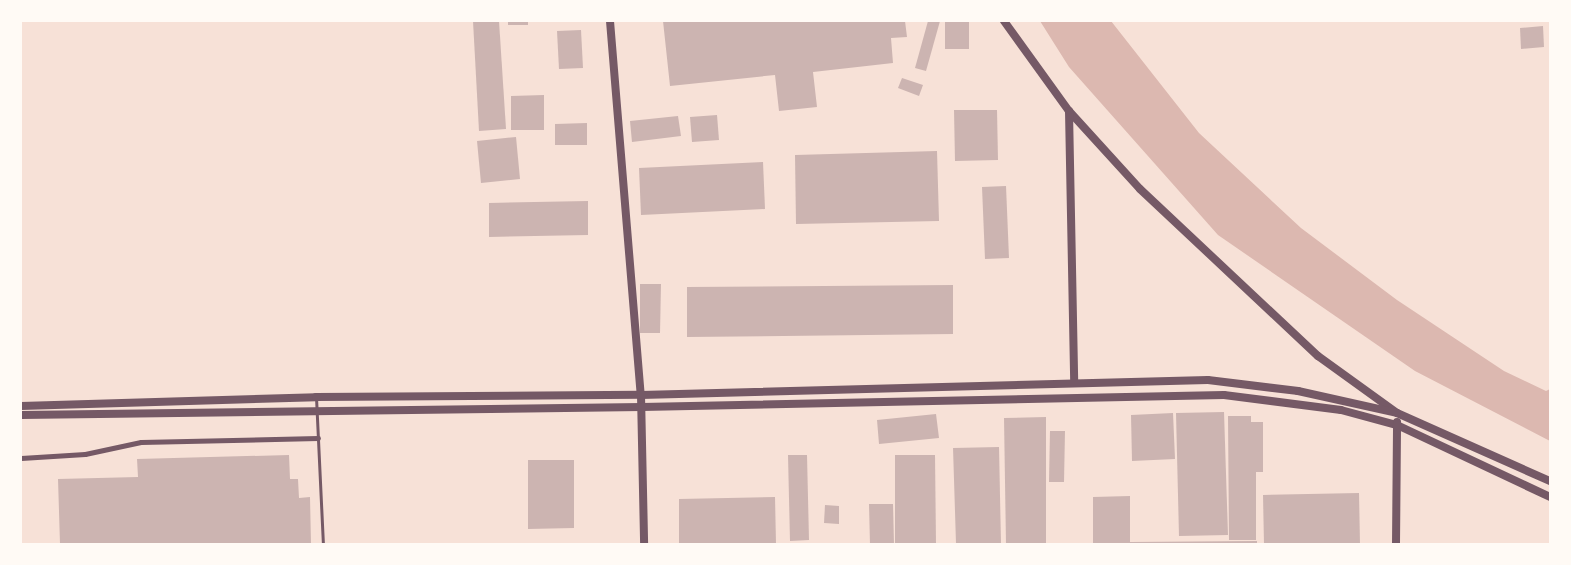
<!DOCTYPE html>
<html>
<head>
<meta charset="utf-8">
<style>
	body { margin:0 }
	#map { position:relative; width:1571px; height:565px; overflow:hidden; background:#f7e1d7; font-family:"Roboto Serif",serif }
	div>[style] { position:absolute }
	.water>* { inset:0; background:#dcb8b0 }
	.building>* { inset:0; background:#ccb4b1 }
	.service>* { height:3px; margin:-1.5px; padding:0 1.5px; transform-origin:1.5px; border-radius:1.5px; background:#755966 }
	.minor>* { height:5px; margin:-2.5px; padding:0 2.5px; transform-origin:2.5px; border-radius:2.5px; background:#755966 }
	.tertiary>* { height:8px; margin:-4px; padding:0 4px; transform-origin:4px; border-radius:4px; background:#755966 }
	span { translate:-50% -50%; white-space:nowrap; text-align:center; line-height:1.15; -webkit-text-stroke:4.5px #fffaf5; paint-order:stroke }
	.frame { position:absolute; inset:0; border:22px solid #fffaf5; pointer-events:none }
</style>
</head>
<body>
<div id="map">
	<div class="water">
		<div style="clip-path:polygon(1040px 21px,1111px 21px,1199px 133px,1301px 228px,1397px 300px,1504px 371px,1546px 391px,1550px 389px,1550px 441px,1415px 371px,1218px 235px,1069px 67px)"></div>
	</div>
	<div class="building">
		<div style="clip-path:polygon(473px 21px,499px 21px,506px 129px,479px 131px)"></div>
		<div style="clip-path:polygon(508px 21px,528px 21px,528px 25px,508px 25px)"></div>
		<div style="clip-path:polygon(663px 21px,905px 21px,907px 37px,891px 38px,893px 63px,813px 72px,817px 107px,779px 111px,775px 75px,670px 86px)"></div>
		<div style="clip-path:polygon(928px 21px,940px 21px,926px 71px,915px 68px)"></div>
		<div style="clip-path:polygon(945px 21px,969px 21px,969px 49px,945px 49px)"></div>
		<div style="clip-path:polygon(1543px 26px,1544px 47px,1521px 49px,1520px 28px)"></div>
		<div style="clip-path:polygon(581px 30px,583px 68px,559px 69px,557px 31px)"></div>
		<div style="clip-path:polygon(902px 78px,923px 85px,919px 96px,898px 88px)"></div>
		<div style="clip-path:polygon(544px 95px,544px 130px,511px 130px,511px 96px)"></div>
		<div style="clip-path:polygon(954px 110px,997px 110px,998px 160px,955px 161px)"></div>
		<div style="clip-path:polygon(717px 115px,719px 140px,692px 142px,690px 117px)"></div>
		<div style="clip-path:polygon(678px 116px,681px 136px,632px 142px,630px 121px)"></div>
		<div style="clip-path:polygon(587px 123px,587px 145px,555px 145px,555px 124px)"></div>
		<div style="clip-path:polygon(516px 137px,520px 179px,481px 183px,477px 141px)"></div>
		<div style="clip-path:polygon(937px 151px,939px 221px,796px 224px,795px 155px)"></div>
		<div style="clip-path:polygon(763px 162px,765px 209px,641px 215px,639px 168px)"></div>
		<div style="clip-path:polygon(1006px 186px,1009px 258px,985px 259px,982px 187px)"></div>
		<div style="clip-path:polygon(588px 201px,588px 235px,489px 237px,489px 203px)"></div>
		<div style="clip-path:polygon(640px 284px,661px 284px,660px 333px,640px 333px)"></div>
		<div style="clip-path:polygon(953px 285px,953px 334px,687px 337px,687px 287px)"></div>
		<div style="clip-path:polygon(1224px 412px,1228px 535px,1179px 536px,1176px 413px)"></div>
		<div style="clip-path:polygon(1173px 413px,1175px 459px,1132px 461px,1131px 415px)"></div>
		<div style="clip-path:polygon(936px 414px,939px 438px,879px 444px,877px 420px)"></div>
		<div style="clip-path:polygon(1228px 416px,1251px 416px,1251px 422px,1263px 422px,1263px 472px,1256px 472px,1256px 540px,1229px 540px)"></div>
		<div style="clip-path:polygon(1046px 417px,1046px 544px,1006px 544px,1004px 418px)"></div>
		<div style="clip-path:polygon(1050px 431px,1065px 431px,1064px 482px,1049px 482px)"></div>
		<div style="clip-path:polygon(999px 447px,1001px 544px,956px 544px,953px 448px)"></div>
		<div style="clip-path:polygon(289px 455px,290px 479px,298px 479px,299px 498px,310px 497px,311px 544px,60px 544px,58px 479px,138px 477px,137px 459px)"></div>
		<div style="clip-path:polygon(788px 455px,807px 455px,809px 540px,790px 541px)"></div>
		<div style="clip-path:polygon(895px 455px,935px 455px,936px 544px,895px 544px)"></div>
		<div style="clip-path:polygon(528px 460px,574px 460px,574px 528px,528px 529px)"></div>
		<div style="clip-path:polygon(1359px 493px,1360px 544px,1264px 544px,1263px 495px)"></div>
		<div style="clip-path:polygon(1130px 496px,1130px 542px,1257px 541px,1257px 544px,1093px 544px,1093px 497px)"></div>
		<div style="clip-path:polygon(775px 497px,776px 544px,679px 544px,679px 499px)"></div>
		<div style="clip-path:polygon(869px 504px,893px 504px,894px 544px,870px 544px)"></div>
		<div style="clip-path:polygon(825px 505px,839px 506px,839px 524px,824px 523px)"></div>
	</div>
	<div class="service">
		<div style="left:316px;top:397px;width:147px;rotate:87.3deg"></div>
	</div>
	<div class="minor">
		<div style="left:21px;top:458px;width:64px;rotate:-3.6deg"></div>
		<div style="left:85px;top:454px;width:57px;rotate:-12.1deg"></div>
		<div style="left:141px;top:442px;width:177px;rotate:-1.3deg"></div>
	</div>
	<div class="tertiary">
		<div style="left:610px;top:21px;width:375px;rotate:85.3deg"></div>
		<div style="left:641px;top:395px;width:149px;rotate:88.8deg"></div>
		<div style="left:1004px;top:21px;width:111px;rotate:54.2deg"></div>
		<div style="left:1069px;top:111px;width:105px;rotate:47.7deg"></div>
		<div style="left:1140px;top:189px;width:244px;rotate:43.2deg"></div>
		<div style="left:1318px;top:356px;width:97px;rotate:35.8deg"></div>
		<div style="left:1397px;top:413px;width:167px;rotate:24deg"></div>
		<div style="left:1069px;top:111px;width:272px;rotate:88.9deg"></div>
		<div style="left:21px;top:406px;width:295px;rotate:-1.7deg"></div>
		<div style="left:316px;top:397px;width:325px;rotate:-0.4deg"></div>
		<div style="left:641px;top:395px;width:567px;rotate:-1.52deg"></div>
		<div style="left:1208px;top:380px;width:91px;rotate:7deg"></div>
		<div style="left:1298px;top:391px;width:101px;rotate:12.5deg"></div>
		<div style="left:21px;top:415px;width:621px;rotate:-0.74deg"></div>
		<div style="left:642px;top:407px;width:582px;rotate:-1.18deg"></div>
		<div style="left:1224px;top:395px;width:118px;rotate:7.3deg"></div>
		<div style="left:1341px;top:410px;width:58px;rotate:15deg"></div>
		<div style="left:1397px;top:425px;width:169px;rotate:25.2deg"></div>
		<div style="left:1396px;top:544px;width:122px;rotate:-89.5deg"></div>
	</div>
	<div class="frame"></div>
</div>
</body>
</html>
